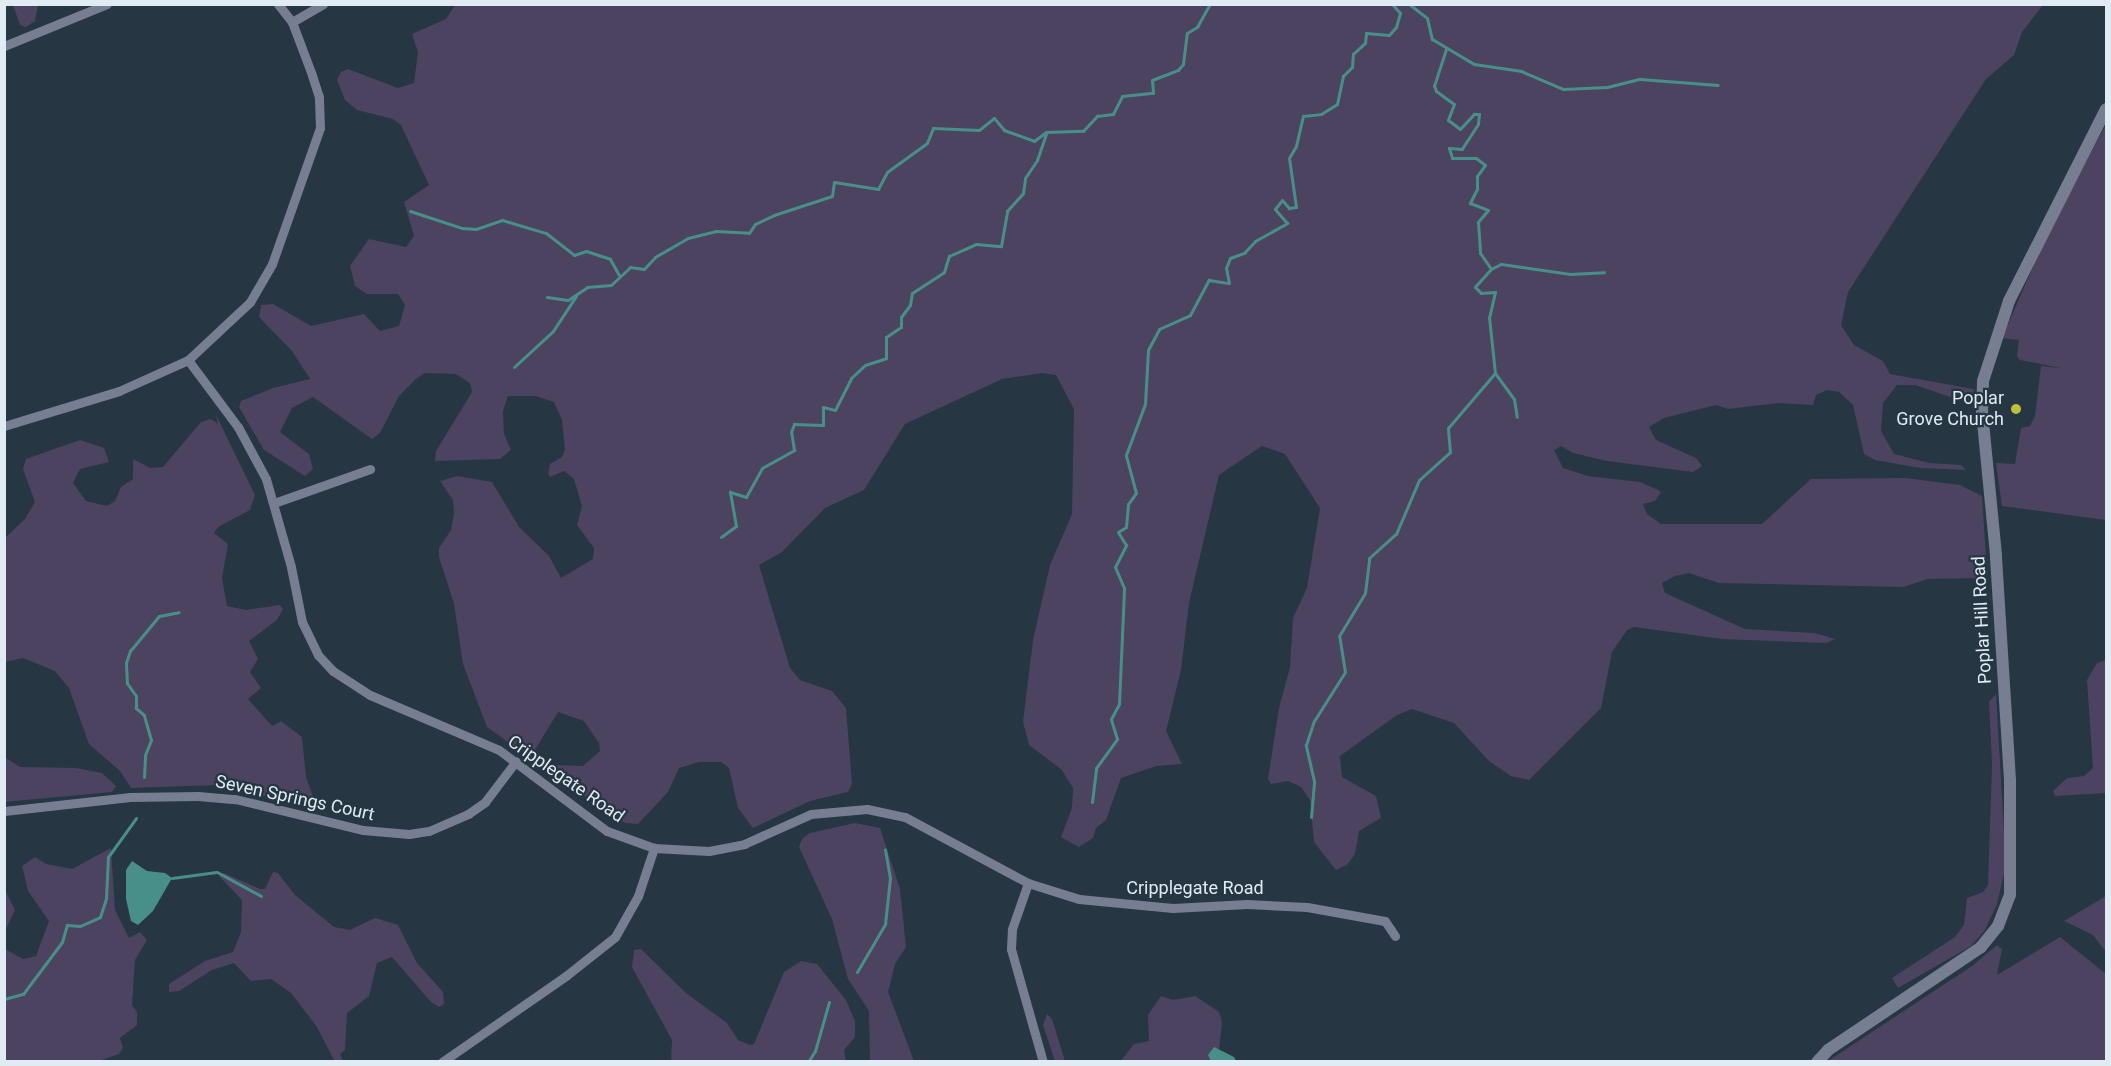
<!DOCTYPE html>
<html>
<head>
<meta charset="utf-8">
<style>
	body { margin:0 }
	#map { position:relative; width:2111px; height:1066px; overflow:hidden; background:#263643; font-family:Roboto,sans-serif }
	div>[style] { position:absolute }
	.green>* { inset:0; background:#4c4360 }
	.water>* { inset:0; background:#488f8a }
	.stream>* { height:3px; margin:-1.5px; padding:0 1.5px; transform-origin:1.5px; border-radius:1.5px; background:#488f8a }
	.minor>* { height:9px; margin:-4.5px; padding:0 4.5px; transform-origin:4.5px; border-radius:4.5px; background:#777e92 }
	.tertiary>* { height:12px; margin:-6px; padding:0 6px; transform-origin:6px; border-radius:6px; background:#777e92 }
	.dots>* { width:16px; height:16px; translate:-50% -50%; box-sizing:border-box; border:3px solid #263643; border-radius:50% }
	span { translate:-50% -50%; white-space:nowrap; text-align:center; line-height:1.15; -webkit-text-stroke:4.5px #263643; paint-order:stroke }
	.poi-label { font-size:18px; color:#e0ebf3 }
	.right { translate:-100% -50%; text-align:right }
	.street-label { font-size:18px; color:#e0ebf3 }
	.frame { position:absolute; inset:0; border:6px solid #e0ebf3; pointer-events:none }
</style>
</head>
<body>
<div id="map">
	<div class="green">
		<div style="clip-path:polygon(13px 5px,38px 5px,35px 21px,26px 27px,20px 25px)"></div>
		<div style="clip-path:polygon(455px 5px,2043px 5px,2022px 32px,2014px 55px,1986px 79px,1848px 292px,1841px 325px,1854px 345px,1883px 361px,1890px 374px,1973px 389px,1978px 395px,1974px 405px,1915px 385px,1897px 385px,1883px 403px,1881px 431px,1894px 454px,1929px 463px,1961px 465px,1966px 470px,1920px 468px,1875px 460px,1864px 454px,1853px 405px,1839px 392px,1827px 390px,1816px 395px,1813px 405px,1778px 403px,1728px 409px,1716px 405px,1664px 418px,1649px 427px,1656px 440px,1696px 458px,1702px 466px,1693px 472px,1607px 461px,1573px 453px,1561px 446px,1554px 450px,1563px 468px,1588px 476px,1640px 482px,1658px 490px,1661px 492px,1655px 501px,1643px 504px,1647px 514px,1661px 524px,1762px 524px,1811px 479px,1906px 478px,1960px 485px,1982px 496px,1987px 572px,1978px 578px,1928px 579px,1903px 587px,1719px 583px,1689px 573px,1675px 576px,1662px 583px,1665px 593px,1745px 629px,1815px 633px,1835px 639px,1826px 643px,1722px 639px,1634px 627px,1627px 630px,1612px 652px,1601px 708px,1529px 780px,1511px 776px,1489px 761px,1454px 723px,1412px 709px,1397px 715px,1340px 756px,1342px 777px,1376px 796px,1381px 818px,1359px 831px,1355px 854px,1347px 865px,1336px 870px,1314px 842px,1310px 800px,1301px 787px,1288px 781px,1271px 784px,1268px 779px,1279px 708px,1290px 667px,1293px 618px,1307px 588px,1320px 508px,1285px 454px,1262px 446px,1219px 475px,1189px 603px,1181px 670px,1166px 731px,1182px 764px,1156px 766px,1121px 778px,1106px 820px,1096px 828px,1093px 838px,1079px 847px,1061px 837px,1072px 808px,1073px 788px,1062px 770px,1029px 745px,1023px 722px,1033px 640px,1050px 565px,1072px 514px,1074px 409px,1056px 375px,1042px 373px,1002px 379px,905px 424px,864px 490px,825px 508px,782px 552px,759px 565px,790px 668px,800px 680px,832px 691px,846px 708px,852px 784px,848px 792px,810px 801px,753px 828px,738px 808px,729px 768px,721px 762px,699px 762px,679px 768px,668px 792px,638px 824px,625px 823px,587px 798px,553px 769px,557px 765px,583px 766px,600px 751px,599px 743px,584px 721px,558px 712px,530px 758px,487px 727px,463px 664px,454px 604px,439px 557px,439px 548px,451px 530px,454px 513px,453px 500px,440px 481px,457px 476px,492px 482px,519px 527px,549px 556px,561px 578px,593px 559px,594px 548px,577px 525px,582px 506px,574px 479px,564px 471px,550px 477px,548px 474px,550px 464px,562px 457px,565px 450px,562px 420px,554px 402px,536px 396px,508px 396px,503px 411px,504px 434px,511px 450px,500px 459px,435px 461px,436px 451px,472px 392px,470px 383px,456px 374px,425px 373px,416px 379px,399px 396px,380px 433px,372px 439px,313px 397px,292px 408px,280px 432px,309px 454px,313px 469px,305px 476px,264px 450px,239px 407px,241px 401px,273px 388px,310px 379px,292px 351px,259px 317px,261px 305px,273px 304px,311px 326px,364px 314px,380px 331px,399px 326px,405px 305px,398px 294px,367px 294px,355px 286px,350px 266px,369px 239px,406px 247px,414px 236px,404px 202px,429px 185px,401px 125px,393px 119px,357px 110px,345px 100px,337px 80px,341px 72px,348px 69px,398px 88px,414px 83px,418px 52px,412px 34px,446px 19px)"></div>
		<div style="clip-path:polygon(2106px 124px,2106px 520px,2002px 506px,1996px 463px,2015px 464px,2021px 428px,2030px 426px,2035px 416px,2041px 366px,2061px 368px,2020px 360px,2017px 356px,2019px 340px,2002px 338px,2044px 242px)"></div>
		<div style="clip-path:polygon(216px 415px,255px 495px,250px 510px,218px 527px,214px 533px,228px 544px,222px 578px,227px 606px,246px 610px,280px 605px,283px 609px,277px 620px,249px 641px,258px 659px,250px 672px,261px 688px,248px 699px,272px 726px,281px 721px,302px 737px,306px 777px,315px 802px,258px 795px,217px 785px,131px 788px,120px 771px,89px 744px,69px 688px,55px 671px,23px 658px,5px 662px,5px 538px,25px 519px,35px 502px,23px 469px,26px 459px,80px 440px,104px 448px,109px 462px,80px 469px,73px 483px,86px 501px,107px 506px,115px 501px,121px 487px,133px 479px,133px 459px,150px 468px,163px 467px,201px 422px,211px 419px,218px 424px)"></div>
		<div style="clip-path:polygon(2106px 660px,2106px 793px,2055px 796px,2053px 791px,2067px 778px,2084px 776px,2093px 768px,2087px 680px,2097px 663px)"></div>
		<div style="clip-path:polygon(1996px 694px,2004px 832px,2004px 873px,1997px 904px,1985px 930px,1971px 946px,1898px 988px,1892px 978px,1955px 937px,1964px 925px,1967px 898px,1983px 892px,1988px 885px,1992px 764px,1989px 702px)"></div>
		<div style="clip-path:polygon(4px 757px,20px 767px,76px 768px,102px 773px,116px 786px,112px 792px,5px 802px)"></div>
		<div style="clip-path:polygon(855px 823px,880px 828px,900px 889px,906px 947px,895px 964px,888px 992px,914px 1061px,870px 1061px,869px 1011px,848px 979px,832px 919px,799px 847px,802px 839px,810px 833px)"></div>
		<div style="clip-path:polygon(111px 848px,115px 910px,129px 938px,140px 932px,147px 940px,135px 960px,132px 1005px,137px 1012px,137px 1025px,120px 1038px,123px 1048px,119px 1054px,99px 1061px,5px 1061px,5px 949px,23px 959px,36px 956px,49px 921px,28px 891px,22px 866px,35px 857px,46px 864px,72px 869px)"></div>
		<div style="clip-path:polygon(273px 872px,278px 873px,295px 895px,334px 927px,350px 930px,375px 918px,398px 925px,417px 963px,443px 992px,444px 1004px,439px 1007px,431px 1002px,392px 957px,377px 963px,369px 996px,347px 1013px,345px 1050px,340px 1054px,343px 1061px,335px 1062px,317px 1027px,291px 993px,271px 979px,251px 981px,234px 963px,212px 970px,179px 991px,169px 992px,169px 984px,205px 961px,233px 952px,241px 932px,242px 900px,219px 876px,224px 873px,260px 889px,265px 889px)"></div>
		<div style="clip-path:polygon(4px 888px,15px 910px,5px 931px,4px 931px)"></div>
		<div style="clip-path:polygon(2106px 896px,2106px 952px,2093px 935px,2064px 921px)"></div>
		<div style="clip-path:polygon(2060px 937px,2106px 974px,2106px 1061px,1828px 1061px,1972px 966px,1997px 945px,2002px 949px,1997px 975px)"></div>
		<div style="clip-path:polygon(641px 949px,686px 993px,727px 1023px,738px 1040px,750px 1045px,754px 1044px,784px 972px,801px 961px,817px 964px,846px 1000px,855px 1021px,855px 1037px,844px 1050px,846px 1061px,671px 1061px,672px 1040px,632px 967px,634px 950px)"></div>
		<div style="clip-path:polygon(1161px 996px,1173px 1000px,1195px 996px,1219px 1012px,1222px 1022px,1218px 1061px,1120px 1062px,1134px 1044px,1149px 1041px,1148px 1015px)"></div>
		<div style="clip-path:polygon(1047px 1014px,1052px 1019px,1065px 1061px,1055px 1061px,1043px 1025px)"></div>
	</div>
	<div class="water">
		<div style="clip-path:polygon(132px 861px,147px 871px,165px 873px,172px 878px,153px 911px,138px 925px,131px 921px,126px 899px,126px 870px)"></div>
		<div style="clip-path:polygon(1214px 1047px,1234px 1057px,1236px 1061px,1211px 1061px,1208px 1055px)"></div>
	</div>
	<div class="stream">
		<div style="left:1409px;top:4px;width:23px;rotate:38deg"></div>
		<div style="left:1427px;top:18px;width:22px;rotate:77deg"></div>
		<div style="left:1432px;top:39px;width:49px;rotate:30.8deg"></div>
		<div style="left:1474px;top:64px;width:48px;rotate:8.5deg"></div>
		<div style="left:1521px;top:71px;width:46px;rotate:23.2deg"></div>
		<div style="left:1563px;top:89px;width:44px;rotate:-2.6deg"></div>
		<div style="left:1607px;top:87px;width:34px;rotate:-14deg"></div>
		<div style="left:1640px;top:79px;width:78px;rotate:4.4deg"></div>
		<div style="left:1446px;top:49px;width:38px;rotate:108deg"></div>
		<div style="left:1434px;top:85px;width:6px;rotate:72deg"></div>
		<div style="left:1436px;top:91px;width:22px;rotate:36deg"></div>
		<div style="left:1454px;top:104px;width:17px;rotate:111deg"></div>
		<div style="left:1448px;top:120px;width:15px;rotate:37deg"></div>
		<div style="left:1460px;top:129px;width:21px;rotate:-47deg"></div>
		<div style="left:1474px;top:114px;width:5px"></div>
		<div style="left:1479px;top:114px;width:10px;rotate:96deg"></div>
		<div style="left:1478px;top:124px;width:30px;rotate:123deg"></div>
		<div style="left:1462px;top:149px;width:13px;rotate:-176deg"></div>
		<div style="left:1449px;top:148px;width:10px;rotate:73deg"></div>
		<div style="left:1452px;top:158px;width:24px"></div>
		<div style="left:1476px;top:158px;width:11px;rotate:38deg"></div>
		<div style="left:1485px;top:165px;width:14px;rotate:126deg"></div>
		<div style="left:1477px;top:176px;width:13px;rotate:90deg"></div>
		<div style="left:1477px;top:189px;width:16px;rotate:117deg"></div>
		<div style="left:1470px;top:203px;width:19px;rotate:21deg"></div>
		<div style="left:1488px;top:210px;width:16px;rotate:130deg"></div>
		<div style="left:1478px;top:222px;width:31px;rotate:86deg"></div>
		<div style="left:1480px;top:253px;width:19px;rotate:55deg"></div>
		<div style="left:410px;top:211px;width:55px;rotate:18.1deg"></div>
		<div style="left:462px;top:228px;width:14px;rotate:4deg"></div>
		<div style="left:476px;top:229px;width:28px;rotate:-19deg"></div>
		<div style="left:502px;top:220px;width:46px;rotate:16.5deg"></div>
		<div style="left:546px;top:233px;width:36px;rotate:38deg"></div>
		<div style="left:574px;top:255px;width:13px;rotate:-18deg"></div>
		<div style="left:586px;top:251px;width:25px;rotate:18deg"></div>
		<div style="left:610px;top:259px;width:18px;rotate:61deg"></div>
		<div style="left:1491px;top:269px;width:24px;rotate:132deg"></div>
		<div style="left:1475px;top:287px;width:8px;rotate:45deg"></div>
		<div style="left:1481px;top:293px;width:14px;rotate:-4deg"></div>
		<div style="left:1495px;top:292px;width:26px;rotate:103deg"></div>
		<div style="left:1489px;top:317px;width:56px;rotate:83.9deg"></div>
		<div style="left:1495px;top:373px;width:32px;rotate:54deg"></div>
		<div style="left:1514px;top:399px;width:18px;rotate:81deg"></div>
		<div style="left:1491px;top:269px;width:11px;rotate:-27deg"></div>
		<div style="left:1501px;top:264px;width:70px;rotate:8.2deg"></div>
		<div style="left:1570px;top:274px;width:34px;rotate:-3deg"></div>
		<div style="left:547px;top:297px;width:21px;rotate:8deg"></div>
		<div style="left:568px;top:300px;width:23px;rotate:-34deg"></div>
		<div style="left:587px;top:287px;width:24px;rotate:-5deg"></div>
		<div style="left:611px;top:285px;width:26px;rotate:-43deg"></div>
		<div style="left:630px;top:267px;width:14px;rotate:8deg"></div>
		<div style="left:644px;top:269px;width:16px;rotate:-47deg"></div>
		<div style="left:655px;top:257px;width:38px;rotate:-30deg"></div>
		<div style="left:688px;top:238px;width:29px;rotate:-14deg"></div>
		<div style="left:716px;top:231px;width:33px;rotate:3deg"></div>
		<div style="left:749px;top:233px;width:11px;rotate:-56deg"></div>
		<div style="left:755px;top:224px;width:21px;rotate:-25deg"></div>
		<div style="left:774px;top:215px;width:61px;rotate:-18.1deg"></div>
		<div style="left:832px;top:196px;width:14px;rotate:-82deg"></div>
		<div style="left:834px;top:182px;width:45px;rotate:9deg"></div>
		<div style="left:878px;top:189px;width:19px;rotate:-62deg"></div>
		<div style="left:887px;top:172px;width:49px;rotate:-35.9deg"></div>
		<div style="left:927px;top:143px;width:16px;rotate:-68deg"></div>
		<div style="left:933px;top:128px;width:46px;rotate:2.5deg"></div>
		<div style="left:979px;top:130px;width:19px;rotate:-39deg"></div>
		<div style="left:994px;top:118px;width:16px;rotate:50deg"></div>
		<div style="left:1004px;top:130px;width:32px;rotate:20deg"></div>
		<div style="left:1034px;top:141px;width:15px;rotate:-37deg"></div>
		<div style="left:1046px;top:132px;width:37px;rotate:-2deg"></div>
		<div style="left:1083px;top:131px;width:21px;rotate:-47deg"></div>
		<div style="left:1097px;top:116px;width:16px;rotate:-7deg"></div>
		<div style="left:1113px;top:114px;width:20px;rotate:-63deg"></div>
		<div style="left:1122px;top:96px;width:31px;rotate:-6deg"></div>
		<div style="left:1153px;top:93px;width:13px;rotate:-94deg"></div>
		<div style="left:1152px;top:80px;width:28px;rotate:-21deg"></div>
		<div style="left:1178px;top:70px;width:8px;rotate:-50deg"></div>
		<div style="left:1183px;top:64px;width:31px;rotate:-83deg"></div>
		<div style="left:1187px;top:33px;width:12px;rotate:-31deg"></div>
		<div style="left:1197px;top:27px;width:26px;rotate:-61deg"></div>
		<div style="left:514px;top:367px;width:53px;rotate:-42.7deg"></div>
		<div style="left:553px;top:331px;width:42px;rotate:-56.7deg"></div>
		<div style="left:721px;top:537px;width:19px;rotate:-36deg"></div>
		<div style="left:736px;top:526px;width:35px;rotate:-100deg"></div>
		<div style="left:730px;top:492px;width:17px;rotate:17deg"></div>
		<div style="left:746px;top:497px;width:33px;rotate:-61deg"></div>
		<div style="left:762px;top:468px;width:37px;rotate:-29deg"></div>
		<div style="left:794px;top:450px;width:18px;rotate:-99deg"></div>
		<div style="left:791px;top:432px;width:9px;rotate:-69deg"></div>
		<div style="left:794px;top:424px;width:29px;rotate:2deg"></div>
		<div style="left:823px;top:425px;width:18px;rotate:-90deg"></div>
		<div style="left:823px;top:407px;width:12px;rotate:14deg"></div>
		<div style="left:835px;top:410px;width:36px;rotate:-63deg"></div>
		<div style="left:851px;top:378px;width:19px;rotate:-43deg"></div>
		<div style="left:865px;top:365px;width:22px;rotate:-18deg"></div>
		<div style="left:886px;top:358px;width:21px;rotate:-90deg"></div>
		<div style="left:886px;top:337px;width:18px;rotate:-34deg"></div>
		<div style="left:901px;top:327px;width:10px;rotate:-90deg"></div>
		<div style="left:901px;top:317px;width:15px;rotate:-53deg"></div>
		<div style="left:910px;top:305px;width:12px;rotate:-81deg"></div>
		<div style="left:912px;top:293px;width:38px;rotate:-33deg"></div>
		<div style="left:944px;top:272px;width:17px;rotate:-73deg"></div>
		<div style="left:949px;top:256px;width:30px;rotate:-24deg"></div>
		<div style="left:976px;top:244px;width:25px;rotate:5deg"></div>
		<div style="left:1001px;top:246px;width:36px;rotate:-80deg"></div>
		<div style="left:1007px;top:211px;width:24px;rotate:-48deg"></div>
		<div style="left:1023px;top:193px;width:15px;rotate:-82deg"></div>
		<div style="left:1025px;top:178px;width:22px;rotate:-56deg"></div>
		<div style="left:1037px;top:160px;width:28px;rotate:-71deg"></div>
		<div style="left:144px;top:777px;width:22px;rotate:-87deg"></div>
		<div style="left:145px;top:755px;width:16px;rotate:-68deg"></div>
		<div style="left:151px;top:740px;width:26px;rotate:-106deg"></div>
		<div style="left:144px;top:715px;width:11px;rotate:-139deg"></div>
		<div style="left:136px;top:708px;width:12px;rotate:-90deg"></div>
		<div style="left:136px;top:696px;width:16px;rotate:-125deg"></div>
		<div style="left:127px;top:683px;width:20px;rotate:-93deg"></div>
		<div style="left:126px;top:663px;width:13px;rotate:-72deg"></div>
		<div style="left:130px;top:651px;width:45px;rotate:-50.4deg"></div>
		<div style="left:159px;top:616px;width:20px;rotate:-11deg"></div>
		<div style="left:1092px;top:802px;width:34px;rotate:-83deg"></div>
		<div style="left:1096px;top:768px;width:36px;rotate:-54deg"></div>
		<div style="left:1117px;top:739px;width:21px;rotate:-107deg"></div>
		<div style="left:1111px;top:719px;width:17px;rotate:-62deg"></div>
		<div style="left:1119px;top:704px;width:116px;rotate:-87.5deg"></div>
		<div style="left:1124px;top:588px;width:23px;rotate:-113deg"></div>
		<div style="left:1115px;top:567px;width:25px;rotate:-63deg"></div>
		<div style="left:1126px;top:545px;width:15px;rotate:-122deg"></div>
		<div style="left:1118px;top:532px;width:9px;rotate:-32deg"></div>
		<div style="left:1126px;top:527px;width:23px;rotate:-85deg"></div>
		<div style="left:1128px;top:504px;width:14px;rotate:-54deg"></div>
		<div style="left:1136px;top:493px;width:39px;rotate:-105deg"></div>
		<div style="left:1126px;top:455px;width:54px;rotate:-69.6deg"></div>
		<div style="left:1145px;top:404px;width:54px;rotate:-86.8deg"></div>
		<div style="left:1148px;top:350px;width:24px;rotate:-62deg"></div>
		<div style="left:1159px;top:329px;width:34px;rotate:-24deg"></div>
		<div style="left:1190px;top:315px;width:40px;rotate:-62deg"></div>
		<div style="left:1209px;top:280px;width:20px;rotate:9deg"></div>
		<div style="left:1229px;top:283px;width:15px;rotate:-101deg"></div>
		<div style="left:1226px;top:268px;width:11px;rotate:-68deg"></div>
		<div style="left:1230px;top:258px;width:15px;rotate:-20deg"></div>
		<div style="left:1244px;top:253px;width:16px;rotate:-47deg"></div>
		<div style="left:1255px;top:241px;width:37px;rotate:-29deg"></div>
		<div style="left:1287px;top:223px;width:18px;rotate:-131deg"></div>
		<div style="left:1275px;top:209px;width:11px;rotate:-52deg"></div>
		<div style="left:1282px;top:200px;width:11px;rotate:49deg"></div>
		<div style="left:1289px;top:208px;width:7px;rotate:-8deg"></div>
		<div style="left:1296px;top:207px;width:49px;rotate:-98.1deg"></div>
		<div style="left:1289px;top:158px;width:14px;rotate:-60deg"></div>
		<div style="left:1296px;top:146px;width:31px;rotate:-77deg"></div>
		<div style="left:1303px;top:116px;width:18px;rotate:-6deg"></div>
		<div style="left:1321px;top:114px;width:19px;rotate:-32deg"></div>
		<div style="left:1337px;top:104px;width:29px;rotate:-78deg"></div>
		<div style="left:1343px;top:76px;width:13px;rotate:-45deg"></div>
		<div style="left:1352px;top:67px;width:13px;rotate:-86deg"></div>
		<div style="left:1353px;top:54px;width:16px;rotate:-43deg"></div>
		<div style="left:1365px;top:43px;width:10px;rotate:-84deg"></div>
		<div style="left:1366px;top:33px;width:23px;rotate:5deg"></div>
		<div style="left:1389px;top:35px;width:11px;rotate:-49deg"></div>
		<div style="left:1396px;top:27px;width:15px;rotate:-74deg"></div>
		<div style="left:1400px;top:13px;width:12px;rotate:-132deg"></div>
		<div style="left:1311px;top:817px;width:36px;rotate:-85deg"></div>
		<div style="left:1314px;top:781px;width:37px;rotate:-103deg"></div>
		<div style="left:1306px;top:745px;width:25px;rotate:-72deg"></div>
		<div style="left:1314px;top:721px;width:58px;rotate:-57.7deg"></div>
		<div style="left:1345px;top:672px;width:36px;rotate:-99deg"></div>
		<div style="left:1339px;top:636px;width:50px;rotate:-58.8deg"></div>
		<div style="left:1365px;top:593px;width:35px;rotate:-83deg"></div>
		<div style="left:1369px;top:558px;width:36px;rotate:-42deg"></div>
		<div style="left:1396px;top:534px;width:59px;rotate:-66.9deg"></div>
		<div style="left:1419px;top:480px;width:42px;rotate:-42.1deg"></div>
		<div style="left:1450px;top:452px;width:24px;rotate:-95deg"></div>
		<div style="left:1448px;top:428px;width:72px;rotate:-49.5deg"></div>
		<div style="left:172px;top:878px;width:45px;rotate:-7.6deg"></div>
		<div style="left:217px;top:872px;width:50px;rotate:28.6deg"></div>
		<div style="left:857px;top:972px;width:56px;rotate:-59.7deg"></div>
		<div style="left:885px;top:924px;width:46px;rotate:-83.8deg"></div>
		<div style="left:890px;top:878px;width:29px;rotate:-100deg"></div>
		<div style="left:4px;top:999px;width:20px;rotate:-15deg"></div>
		<div style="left:23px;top:994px;width:65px;rotate:-53.1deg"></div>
		<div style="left:62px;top:942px;width:18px;rotate:-74deg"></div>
		<div style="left:67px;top:925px;width:13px;rotate:4deg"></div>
		<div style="left:80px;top:926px;width:22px;rotate:-24deg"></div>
		<div style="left:100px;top:917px;width:20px;rotate:-72deg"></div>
		<div style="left:106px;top:898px;width:41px;rotate:-87.2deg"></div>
		<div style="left:108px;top:857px;width:48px;rotate:-54.3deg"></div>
		<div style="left:808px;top:1062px;width:13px;rotate:-58deg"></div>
		<div style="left:815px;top:1051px;width:51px;rotate:-74.1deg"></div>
	</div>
	<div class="minor">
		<div style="left:292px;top:22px;width:36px;rotate:-30deg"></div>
		<div style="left:4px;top:46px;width:111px;rotate:-22.2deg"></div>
		<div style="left:188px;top:360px;width:84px;rotate:53.3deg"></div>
		<div style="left:238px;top:427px;width:59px;rotate:61.7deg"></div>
		<div style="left:266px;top:479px;width:91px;rotate:74.1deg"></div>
		<div style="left:291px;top:567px;width:56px;rotate:78.7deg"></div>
		<div style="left:302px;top:622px;width:37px;rotate:64deg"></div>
		<div style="left:318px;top:655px;width:22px;rotate:47deg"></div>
		<div style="left:333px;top:671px;width:44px;rotate:33deg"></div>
		<div style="left:370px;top:695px;width:140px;rotate:23.1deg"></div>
		<div style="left:499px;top:750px;width:135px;rotate:36.9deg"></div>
		<div style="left:607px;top:831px;width:50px;rotate:19.9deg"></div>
		<div style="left:654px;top:848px;width:55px;rotate:3.1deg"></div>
		<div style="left:709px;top:851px;width:36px;rotate:-11deg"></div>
		<div style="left:744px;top:844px;width:73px;rotate:-24.1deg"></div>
		<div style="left:811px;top:814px;width:56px;rotate:-5.1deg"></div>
		<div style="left:867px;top:809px;width:39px;rotate:12deg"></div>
		<div style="left:905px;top:817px;width:140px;rotate:28.2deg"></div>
		<div style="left:1028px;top:883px;width:53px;rotate:17.4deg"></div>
		<div style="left:1079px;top:899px;width:94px;rotate:5.5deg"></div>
		<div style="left:1173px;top:908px;width:74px;rotate:-3.1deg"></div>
		<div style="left:1247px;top:904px;width:60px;rotate:2.9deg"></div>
		<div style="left:1307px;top:907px;width:79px;rotate:10.2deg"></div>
		<div style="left:1385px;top:921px;width:18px;rotate:56deg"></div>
		<div style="left:4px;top:426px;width:120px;rotate:-16.9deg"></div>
		<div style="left:119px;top:391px;width:76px;rotate:-24.2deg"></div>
		<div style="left:188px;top:360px;width:85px;rotate:-43.1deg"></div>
		<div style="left:250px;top:302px;width:44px;rotate:-59.9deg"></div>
		<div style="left:272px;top:264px;width:144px;rotate:-70.6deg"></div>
		<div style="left:320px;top:128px;width:31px;rotate:-92deg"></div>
		<div style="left:319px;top:97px;width:23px;rotate:-108deg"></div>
		<div style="left:312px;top:75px;width:57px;rotate:-110.7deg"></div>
		<div style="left:292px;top:22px;width:23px;rotate:-128deg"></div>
		<div style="left:274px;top:503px;width:102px;rotate:-19.5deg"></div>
		<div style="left:4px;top:811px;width:127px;rotate:-6.3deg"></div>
		<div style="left:130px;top:797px;width:68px;rotate:-0.8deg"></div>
		<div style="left:198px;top:796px;width:37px;rotate:5deg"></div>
		<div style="left:235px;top:799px;width:132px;rotate:13.6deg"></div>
		<div style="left:363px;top:830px;width:46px;rotate:5deg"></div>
		<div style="left:409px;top:834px;width:20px;rotate:-9deg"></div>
		<div style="left:429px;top:831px;width:43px;rotate:-23.6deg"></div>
		<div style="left:468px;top:814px;width:21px;rotate:-35deg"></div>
		<div style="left:485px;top:802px;width:51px;rotate:-52.9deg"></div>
		<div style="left:1028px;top:883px;width:49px;rotate:109.2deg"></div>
		<div style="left:1012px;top:929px;width:20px;rotate:93deg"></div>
		<div style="left:1011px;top:949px;width:117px;rotate:74.2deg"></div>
		<div style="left:442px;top:1062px;width:152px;rotate:-34.8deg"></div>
		<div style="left:567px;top:975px;width:61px;rotate:-38.4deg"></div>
		<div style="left:615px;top:937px;width:47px;rotate:-60.7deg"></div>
		<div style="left:638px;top:896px;width:51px;rotate:-71.6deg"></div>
	</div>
	<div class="tertiary">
		<div style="left:1817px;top:1062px;width:16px;rotate:-47deg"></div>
		<div style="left:1828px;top:1050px;width:184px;rotate:-33.9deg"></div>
		<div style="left:1981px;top:947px;width:27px;rotate:-51deg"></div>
		<div style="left:1998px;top:926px;width:33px;rotate:-69deg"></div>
		<div style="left:2010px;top:895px;width:115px;rotate:-90deg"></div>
		<div style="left:2010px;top:780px;width:225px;rotate:-93.6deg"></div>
		<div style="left:1996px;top:555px;width:144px;rotate:-95.6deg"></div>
		<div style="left:1982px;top:412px;width:31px;rotate:-88deg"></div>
		<div style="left:1983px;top:381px;width:84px;rotate:-72deg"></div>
		<div style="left:2009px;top:301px;width:215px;rotate:-63.2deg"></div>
	</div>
	<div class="dots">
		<div style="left:2016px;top:409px;background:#c1bd40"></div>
	</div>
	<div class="poi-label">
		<span class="right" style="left:2004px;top:409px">Poplar<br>Grove Church</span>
	</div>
	<div class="street-label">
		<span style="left:1982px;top:620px;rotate:-93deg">Poplar Hill Road</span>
		<span style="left:566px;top:779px;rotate:35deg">Cripplegate Road</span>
		<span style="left:295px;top:798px;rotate:12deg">Seven Springs Court</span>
		<span style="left:1195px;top:888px">Cripplegate Road</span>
	</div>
	<div class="frame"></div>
</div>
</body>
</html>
